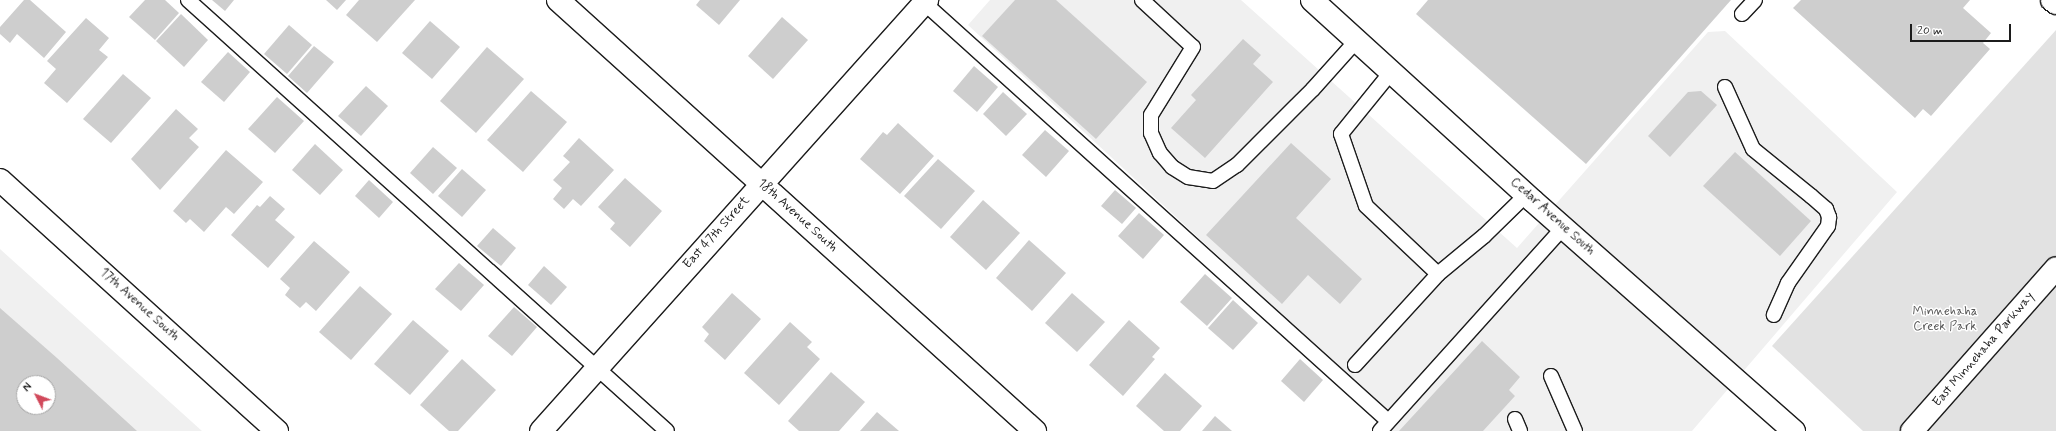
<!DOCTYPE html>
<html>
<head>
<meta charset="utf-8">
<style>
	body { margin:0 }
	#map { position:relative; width:2056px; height:431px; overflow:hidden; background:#fff; font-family:Mynerve,sans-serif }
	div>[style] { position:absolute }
	.built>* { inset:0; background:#f0f0f0 }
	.green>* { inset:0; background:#e2e2e2 }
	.building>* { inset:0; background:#cecece }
	.roads { filter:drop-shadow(1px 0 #1c1c1c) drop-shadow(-1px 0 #1c1c1c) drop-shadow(0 1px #1c1c1c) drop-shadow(0 -1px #1c1c1c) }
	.lane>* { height:14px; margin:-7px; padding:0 7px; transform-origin:7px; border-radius:7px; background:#fff }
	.street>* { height:22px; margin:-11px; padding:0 11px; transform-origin:11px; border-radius:11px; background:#fff }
	.secondary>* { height:22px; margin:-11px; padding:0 11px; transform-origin:11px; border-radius:11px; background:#fff }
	span { translate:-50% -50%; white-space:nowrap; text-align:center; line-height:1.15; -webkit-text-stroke:3px #fff; paint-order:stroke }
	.street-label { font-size:13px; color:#1c1c1c }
	.park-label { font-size:13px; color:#575757 }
	.north { position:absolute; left:16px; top:375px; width:40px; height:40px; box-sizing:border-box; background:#fff; border:1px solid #a4a4a4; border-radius:50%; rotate:312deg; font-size:11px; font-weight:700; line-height:16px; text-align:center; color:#1c1c1c }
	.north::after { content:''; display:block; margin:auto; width:14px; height:18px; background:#d1495b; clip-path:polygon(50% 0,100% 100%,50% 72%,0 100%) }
	.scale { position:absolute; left:1910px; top:24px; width:101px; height:18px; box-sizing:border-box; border:2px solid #1c1c1c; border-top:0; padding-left:5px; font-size:12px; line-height:14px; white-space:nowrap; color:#1c1c1c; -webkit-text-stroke:3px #fff; paint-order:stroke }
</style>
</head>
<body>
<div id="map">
	<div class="built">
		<div style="clip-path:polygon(990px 0,1241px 0,1517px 248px,1708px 32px,1725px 31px,1897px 192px,1692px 431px,1388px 431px,1397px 421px,968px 25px)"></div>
		<div style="clip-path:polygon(evenodd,0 249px,202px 431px,0 431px,0 249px,24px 383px,48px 383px,48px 407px,24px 407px,24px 383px)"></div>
	</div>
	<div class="green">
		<div style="clip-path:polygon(2056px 30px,2056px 431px,1863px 431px,1772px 346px)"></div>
	</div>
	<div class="building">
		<div style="clip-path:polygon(24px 0,30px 0,66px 32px,44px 58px,17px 34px,10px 43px,0 34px,0 27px)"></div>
		<div style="clip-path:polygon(145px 0,165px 0,179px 13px,155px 40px,129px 17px)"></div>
		<div style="clip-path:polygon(212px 0,234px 0,225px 11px)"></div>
		<div style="clip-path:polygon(326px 0,346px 0,337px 10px)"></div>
		<div style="clip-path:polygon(359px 0,415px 0,377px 42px,346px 15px)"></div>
		<div style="clip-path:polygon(700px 0,740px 0,719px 25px,696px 5px)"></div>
		<div style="clip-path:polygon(1015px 0,1056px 0,1147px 82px,1096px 139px,982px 36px)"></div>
		<div style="clip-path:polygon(1428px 0,1731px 0,1586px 164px,1416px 14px)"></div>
		<div style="clip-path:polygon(1801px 0,1970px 0,1963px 8px,1991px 33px,1983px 43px,1990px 49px,1931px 116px,1923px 109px,1915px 118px,1793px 8px)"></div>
		<div style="clip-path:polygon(181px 14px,208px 40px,184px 67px,156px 41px)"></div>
		<div style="clip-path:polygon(782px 17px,808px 40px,773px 79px,748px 56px)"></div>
		<div style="clip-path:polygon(86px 18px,109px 38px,99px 50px,108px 57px,67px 103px,44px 83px,56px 69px,47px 61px)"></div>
		<div style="clip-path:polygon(430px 21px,460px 47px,432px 79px,402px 53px)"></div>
		<div style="clip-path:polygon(289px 25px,312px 45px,287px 74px,264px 54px)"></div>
		<div style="clip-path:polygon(1243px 39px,1261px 55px,1253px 64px,1273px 82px,1205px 158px,1171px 128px,1196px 100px,1191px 95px)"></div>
		<div style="clip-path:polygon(314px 46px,334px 62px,307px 93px,288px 76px)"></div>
		<div style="clip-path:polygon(487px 47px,524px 79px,476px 133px,440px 101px)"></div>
		<div style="clip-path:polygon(228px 52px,250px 72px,224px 102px,201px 82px)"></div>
		<div style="clip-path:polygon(974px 66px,998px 87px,977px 112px,953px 91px)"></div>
		<div style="clip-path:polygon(123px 74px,151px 98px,111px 143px,83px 119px)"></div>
		<div style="clip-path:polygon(366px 86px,388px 106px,361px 136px,338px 116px)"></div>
		<div style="clip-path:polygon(531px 91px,567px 122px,523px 172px,487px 140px)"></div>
		<div style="clip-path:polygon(1701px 91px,1717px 105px,1670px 157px,1648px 136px,1688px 92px)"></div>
		<div style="clip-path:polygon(1003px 92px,1027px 114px,1006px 136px,983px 114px)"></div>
		<div style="clip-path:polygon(277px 97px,304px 121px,275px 153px,248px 129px)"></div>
		<div style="clip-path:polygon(176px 109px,198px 129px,189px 138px,199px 147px,160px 190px,131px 159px)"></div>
		<div style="clip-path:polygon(898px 123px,934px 156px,900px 194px,860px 159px,883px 132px,887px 135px)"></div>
		<div style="clip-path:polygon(1045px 130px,1069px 151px,1046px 177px,1022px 155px)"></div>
		<div style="clip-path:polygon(579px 138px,614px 170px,581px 206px,573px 199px,564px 209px,553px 199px,562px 188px,553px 180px,570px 162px,563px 156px)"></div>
		<div style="clip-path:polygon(1291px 143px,1331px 179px,1296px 218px,1362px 279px,1340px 304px,1308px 275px,1282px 304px,1206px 235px)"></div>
		<div style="clip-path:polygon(315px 144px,343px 170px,320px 195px,292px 170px)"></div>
		<div style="clip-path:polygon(433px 147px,457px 168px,433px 194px,410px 173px)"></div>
		<div style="clip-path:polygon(226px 150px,263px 182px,234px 214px,226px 207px,204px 232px,190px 219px,186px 223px,173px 211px)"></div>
		<div style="clip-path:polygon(1735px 152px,1811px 221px,1780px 256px,1703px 186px)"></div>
		<div style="clip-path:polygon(938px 159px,975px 191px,941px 229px,904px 196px)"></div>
		<div style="clip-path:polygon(462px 169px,486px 190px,462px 217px,438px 196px)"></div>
		<div style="clip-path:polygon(625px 178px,662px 211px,630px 247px,610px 229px,615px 223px,598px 207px)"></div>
		<div style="clip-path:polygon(369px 180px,393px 202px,379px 218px,355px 196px)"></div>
		<div style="clip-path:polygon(1115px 190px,1136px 208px,1122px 224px,1101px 206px)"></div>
		<div style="clip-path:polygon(270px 196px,285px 209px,275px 220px,295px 237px,268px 268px,231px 235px,257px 205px,260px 207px)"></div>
		<div style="clip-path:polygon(983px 200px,1020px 233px,986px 270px,950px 237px)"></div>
		<div style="clip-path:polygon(1139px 213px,1164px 235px,1143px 259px,1118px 236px)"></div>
		<div style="clip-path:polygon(493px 228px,516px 248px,501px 266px,477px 246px)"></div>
		<div style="clip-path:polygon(1029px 240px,1066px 273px,1032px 311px,996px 278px)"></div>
		<div style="clip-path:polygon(314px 241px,350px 272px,316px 311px,306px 302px,300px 308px,285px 295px,290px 288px,280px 279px)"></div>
		<div style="clip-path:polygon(459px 263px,484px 285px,461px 311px,435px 289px)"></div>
		<div style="clip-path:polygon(544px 266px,567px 287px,551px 305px,528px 285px)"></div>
		<div style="clip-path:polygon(1205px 274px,1232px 298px,1207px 326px,1180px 302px)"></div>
		<div style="clip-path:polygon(360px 286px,392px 314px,351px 360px,319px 332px)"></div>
		<div style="clip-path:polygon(732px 293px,761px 319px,725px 360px,704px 341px,709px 334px,702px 327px)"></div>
		<div style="clip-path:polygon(1072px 293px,1105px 322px,1077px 352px,1045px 323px)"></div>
		<div style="clip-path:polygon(1233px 300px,1258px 323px,1233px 350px,1208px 328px)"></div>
		<div style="clip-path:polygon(514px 307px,537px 327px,512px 356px,488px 336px)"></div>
		<div style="clip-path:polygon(evenodd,0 308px,57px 358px,137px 431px,0 431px,0 308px,24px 383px,48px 383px,48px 407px,24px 407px,24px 383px)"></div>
		<div style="clip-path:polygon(413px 320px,449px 351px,410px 395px,374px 364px)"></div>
		<div style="clip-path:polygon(1129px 320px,1160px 348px,1152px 357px,1155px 359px,1123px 396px,1089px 365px)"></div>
		<div style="clip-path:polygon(790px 322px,812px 342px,807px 347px,820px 359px,779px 405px,744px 373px)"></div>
		<div style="clip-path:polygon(1482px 341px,1520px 377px,1509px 390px,1515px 396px,1483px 431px,1399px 431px)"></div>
		<div style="clip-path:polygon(462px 359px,496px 390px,458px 431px,449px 431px,420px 405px)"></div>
		<div style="clip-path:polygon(1300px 359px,1323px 380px,1304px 402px,1281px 381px)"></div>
		<div style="clip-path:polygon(831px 372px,865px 402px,839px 431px,799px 431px,788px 421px)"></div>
		<div style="clip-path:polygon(1165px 373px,1202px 406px,1180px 431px,1164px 431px,1136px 406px)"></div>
		<div style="clip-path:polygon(877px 412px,899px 431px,860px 431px)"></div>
		<div style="clip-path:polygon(1215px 416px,1232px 431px,1202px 431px)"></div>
	</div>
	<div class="roads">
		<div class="lane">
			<div style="left:188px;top:0;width:644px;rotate:41.98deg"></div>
			<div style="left:921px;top:0;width:629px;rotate:42.03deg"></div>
			<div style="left:1142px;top:0;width:69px;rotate:42.7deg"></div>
			<div style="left:1193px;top:47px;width:80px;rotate:121.7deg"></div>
			<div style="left:1151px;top:115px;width:18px;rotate:90deg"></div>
			<div style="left:1151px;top:133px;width:22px;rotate:66deg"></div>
			<div style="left:1160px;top:153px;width:18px;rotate:49deg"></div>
			<div style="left:1172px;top:167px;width:19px;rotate:32deg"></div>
			<div style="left:1188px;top:177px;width:25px;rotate:9deg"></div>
			<div style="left:1213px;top:181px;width:29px;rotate:-34deg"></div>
			<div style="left:1237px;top:165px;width:107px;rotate:-45deg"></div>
			<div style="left:1313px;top:89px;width:66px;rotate:-48.1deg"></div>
			<div style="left:1742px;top:14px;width:19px;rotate:-47deg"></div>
			<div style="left:1392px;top:71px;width:81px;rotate:129deg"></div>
			<div style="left:1341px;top:134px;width:76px;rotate:70.9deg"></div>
			<div style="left:1366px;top:206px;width:99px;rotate:43.4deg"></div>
			<div style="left:1725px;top:87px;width:68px;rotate:65.7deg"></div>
			<div style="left:1753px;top:149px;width:75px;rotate:39deg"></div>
			<div style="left:1811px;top:196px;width:20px;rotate:41deg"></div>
			<div style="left:1826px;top:209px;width:9px;rotate:69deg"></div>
			<div style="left:1829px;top:217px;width:9px;rotate:96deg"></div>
			<div style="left:1828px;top:226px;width:70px;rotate:125.1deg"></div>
			<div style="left:1788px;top:283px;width:35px;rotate:114deg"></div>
			<div style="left:1355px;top:365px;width:123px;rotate:-47.6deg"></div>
			<div style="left:1438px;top:274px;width:60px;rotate:-39.6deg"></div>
			<div style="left:1484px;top:236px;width:59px;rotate:-44.3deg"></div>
			<div style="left:1551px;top:376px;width:60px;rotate:66.4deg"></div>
			<div style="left:1515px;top:419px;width:13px;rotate:67deg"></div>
			<div style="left:1380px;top:431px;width:273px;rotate:-48deg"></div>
		</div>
		<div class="street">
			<div style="left:558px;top:0;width:643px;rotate:42.1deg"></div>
			<div style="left:2052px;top:0;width:5px;rotate:37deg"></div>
			<div style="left:0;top:180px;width:374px;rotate:42.2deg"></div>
			<div style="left:541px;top:431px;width:579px;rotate:-48.15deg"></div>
		</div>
		<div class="secondary">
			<div style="left:1312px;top:0;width:299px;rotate:42.3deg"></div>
			<div style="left:1533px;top:201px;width:348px;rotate:41.4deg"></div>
			<div style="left:1912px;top:431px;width:217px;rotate:-48.5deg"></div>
		</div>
	</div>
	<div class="street-label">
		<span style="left:797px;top:216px;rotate:42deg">18th Avenue South</span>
		<span style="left:1552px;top:217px;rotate:42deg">Cedar Avenue South</span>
		<span style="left:717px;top:233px;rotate:-48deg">East 47th Street</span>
		<span style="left:139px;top:305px;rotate:42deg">17th Avenue South</span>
		<span style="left:1984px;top:350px;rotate:-49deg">East Minnehaha Parkway</span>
	</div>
	<div class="park-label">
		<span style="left:1945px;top:320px">Minnehaha<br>Creek Park</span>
	</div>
	<div class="north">N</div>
	<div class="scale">20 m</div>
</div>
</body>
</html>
